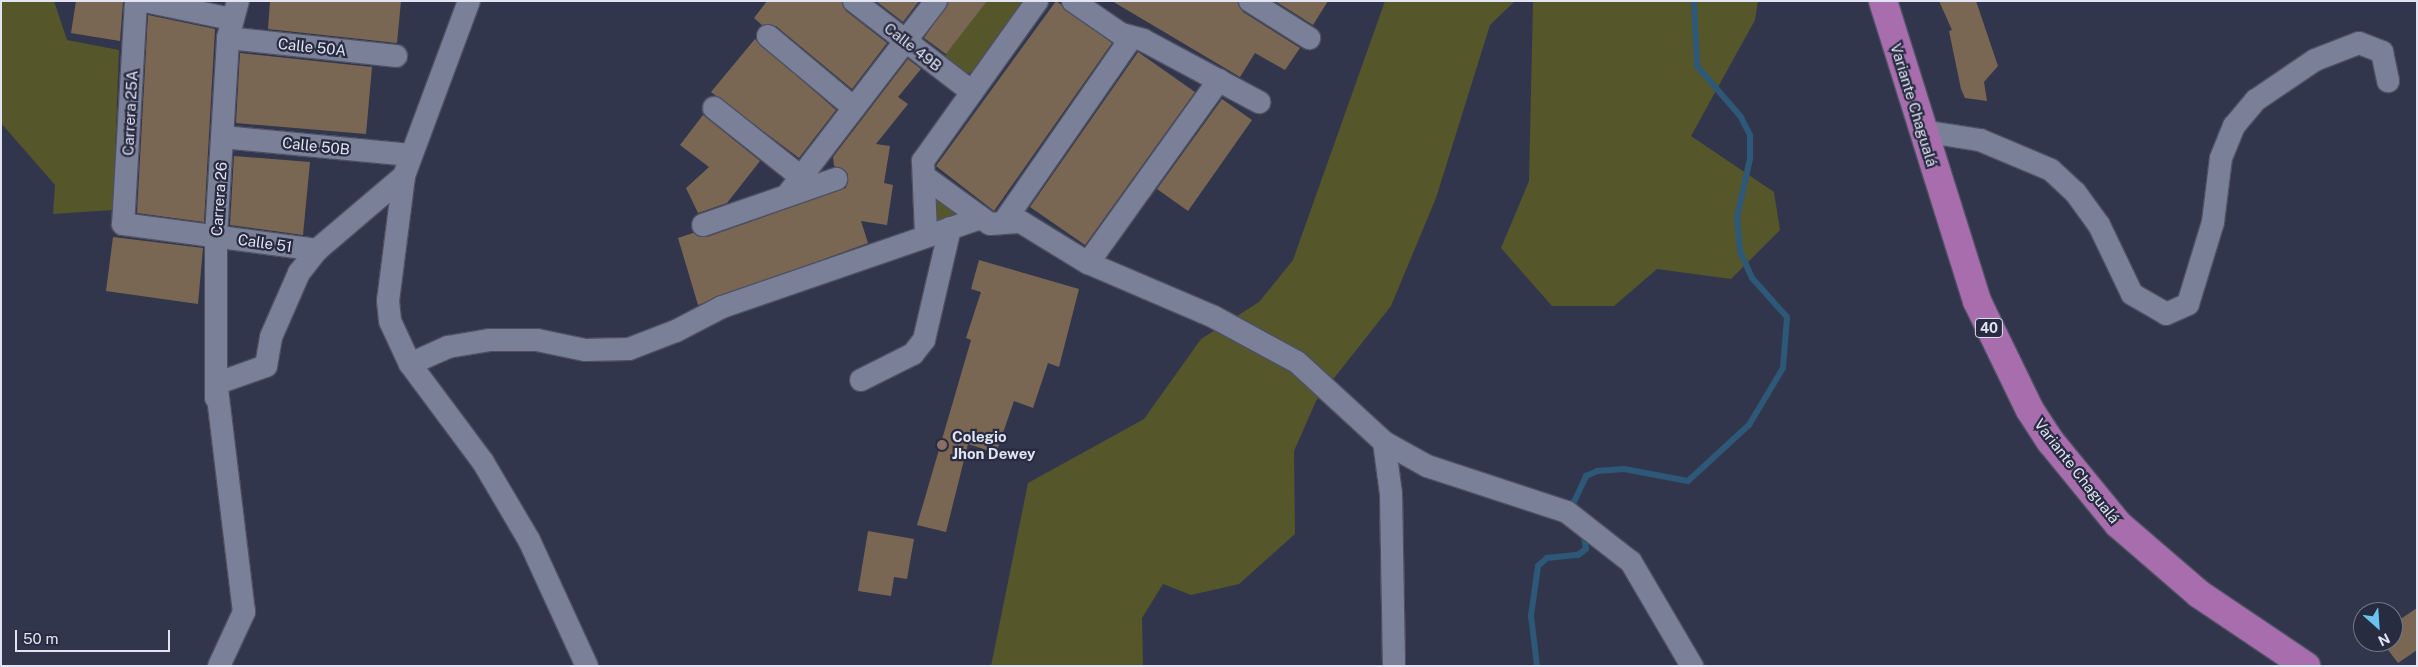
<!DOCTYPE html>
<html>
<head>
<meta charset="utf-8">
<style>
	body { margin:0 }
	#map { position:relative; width:2418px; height:667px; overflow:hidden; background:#32364c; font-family:"Public Sans",sans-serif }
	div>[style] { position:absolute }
	.green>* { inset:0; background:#55562a }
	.stream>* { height:6px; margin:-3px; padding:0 3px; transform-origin:3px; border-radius:3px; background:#2e5877 }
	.building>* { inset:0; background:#7a6753 }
	.roads { filter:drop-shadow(1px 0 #4e5163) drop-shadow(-1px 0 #4e5163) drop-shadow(0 1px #4e5163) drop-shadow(0 -1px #4e5163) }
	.minor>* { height:22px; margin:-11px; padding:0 11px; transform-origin:11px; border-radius:11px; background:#7b8099 }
	.highway>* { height:28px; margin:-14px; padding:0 14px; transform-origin:14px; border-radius:14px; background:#a86dad }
	.dots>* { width:14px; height:14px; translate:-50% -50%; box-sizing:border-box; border:2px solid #282c41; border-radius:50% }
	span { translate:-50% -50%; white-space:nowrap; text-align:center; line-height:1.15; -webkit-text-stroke:4.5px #282c41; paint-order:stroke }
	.shield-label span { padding:1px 4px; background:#282c41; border:1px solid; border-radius:4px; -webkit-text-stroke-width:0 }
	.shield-label { font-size:14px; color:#e1e4f2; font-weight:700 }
	.street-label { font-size:15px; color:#e1e4f2 }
	.poi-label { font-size:15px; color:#e1e4f2; font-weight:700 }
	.left { translate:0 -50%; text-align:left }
	.frame { position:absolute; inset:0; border:2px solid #e1e4f2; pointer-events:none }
	.north { position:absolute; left:2353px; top:602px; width:50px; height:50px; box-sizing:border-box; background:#282c41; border:1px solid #727688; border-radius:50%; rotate:154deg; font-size:14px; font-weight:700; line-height:20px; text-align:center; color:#e1e4f2 }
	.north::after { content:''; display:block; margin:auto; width:18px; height:22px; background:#6bc3f2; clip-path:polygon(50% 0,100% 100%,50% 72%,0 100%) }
	.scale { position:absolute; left:15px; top:630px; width:155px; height:22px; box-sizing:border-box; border:2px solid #e1e4f2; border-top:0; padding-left:6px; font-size:15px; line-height:18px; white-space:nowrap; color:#e1e4f2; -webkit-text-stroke:4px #282c41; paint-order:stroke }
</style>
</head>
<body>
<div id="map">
	<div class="green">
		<div style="clip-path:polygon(1px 1px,54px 1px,67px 40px,119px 50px,113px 210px,53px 214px,55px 185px,1px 123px)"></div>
		<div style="clip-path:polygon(986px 1px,1024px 1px,974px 72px,965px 74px,945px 61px,946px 54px)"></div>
		<div style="clip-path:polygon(1385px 1px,1515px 1px,1490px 25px,1436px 198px,1391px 306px,1316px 401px,1294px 451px,1295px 534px,1239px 584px,1191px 595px,1163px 584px,1142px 618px,1143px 666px,991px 666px,1028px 483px,1144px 419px,1201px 339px,1259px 302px,1293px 260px)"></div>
		<div style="clip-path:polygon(1533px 1px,1758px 1px,1755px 20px,1691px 136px,1774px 192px,1780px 230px,1731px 279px,1657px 269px,1614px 306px,1552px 306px,1501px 248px,1529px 181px)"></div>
		<div style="clip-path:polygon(936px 197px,957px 211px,954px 219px,938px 227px,931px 201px)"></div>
	</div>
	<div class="stream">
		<div style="left:1574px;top:502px;width:29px;rotate:-65deg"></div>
		<div style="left:1586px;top:476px;width:12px;rotate:-24deg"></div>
		<div style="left:1597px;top:471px;width:27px;rotate:-4deg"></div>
		<div style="left:1624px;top:469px;width:65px;rotate:10.6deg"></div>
		<div style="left:1688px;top:481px;width:83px;rotate:-42.6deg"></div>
		<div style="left:1749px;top:425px;width:66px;rotate:-59.2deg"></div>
		<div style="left:1783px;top:368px;width:51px;rotate:-85.5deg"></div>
		<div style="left:1787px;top:317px;width:52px;rotate:-131.9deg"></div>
		<div style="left:1752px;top:278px;width:30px;rotate:-114deg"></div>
		<div style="left:1740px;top:251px;width:34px;rotate:-95deg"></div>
		<div style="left:1737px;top:217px;width:59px;rotate:-77.4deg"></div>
		<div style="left:1750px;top:159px;width:24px;rotate:-90deg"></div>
		<div style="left:1750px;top:135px;width:20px;rotate:-117deg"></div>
		<div style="left:1741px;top:117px;width:67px;rotate:-130.8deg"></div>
		<div style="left:1697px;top:66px;width:65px;rotate:-92.6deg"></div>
		<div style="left:1537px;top:666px;width:50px;rotate:-96.8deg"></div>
		<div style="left:1531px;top:616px;width:50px;rotate:-82deg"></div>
		<div style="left:1538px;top:566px;width:12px;rotate:-42deg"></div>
		<div style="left:1547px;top:558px;width:31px;rotate:-6deg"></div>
		<div style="left:1578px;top:555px;width:10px;rotate:-37deg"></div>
		<div style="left:1586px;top:549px;width:12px;rotate:-99deg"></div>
	</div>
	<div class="building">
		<div style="clip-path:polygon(76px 1px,123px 1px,120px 41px,71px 33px)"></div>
		<div style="clip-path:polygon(270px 1px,401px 1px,397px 43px,268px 29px)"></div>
		<div style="clip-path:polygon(767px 1px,841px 1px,846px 11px,887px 43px,852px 89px,776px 26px,762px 25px,754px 18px)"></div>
		<div style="clip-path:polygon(876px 1px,919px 1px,903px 22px)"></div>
		<div style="clip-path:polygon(949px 1px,987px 1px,946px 54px,924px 38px)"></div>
		<div style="clip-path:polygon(1056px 1px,1112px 43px,994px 211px,936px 166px)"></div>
		<div style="clip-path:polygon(1112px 1px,1237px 1px,1243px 12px,1300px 48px,1285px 70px,1255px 53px,1240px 77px)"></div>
		<div style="clip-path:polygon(1275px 1px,1328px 1px,1313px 25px)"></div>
		<div style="clip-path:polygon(1939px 1px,1976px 1px,1998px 66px,1984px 82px,1987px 101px,1965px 98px,1961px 89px,1949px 31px,1952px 30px)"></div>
		<div style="clip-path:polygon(148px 15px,215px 29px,204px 222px,137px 213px)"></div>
		<div style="clip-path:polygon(755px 39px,836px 110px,799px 158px,711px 92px)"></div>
		<div style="clip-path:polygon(1138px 52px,1195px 92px,1085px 245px,1030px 207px)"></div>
		<div style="clip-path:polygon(240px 53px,372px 67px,366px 134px,236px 123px)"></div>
		<div style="clip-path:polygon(908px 59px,921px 69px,898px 97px,908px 104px,876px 144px,890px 146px,884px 183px,893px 185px,887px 225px,861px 221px,868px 243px,698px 305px,678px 238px,693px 233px,707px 237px,846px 188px,848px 174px,834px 166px,833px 157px)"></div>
		<div style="clip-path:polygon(1222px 99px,1252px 120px,1188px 211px,1157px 189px)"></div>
		<div style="clip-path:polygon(703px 115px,760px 161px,727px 203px,698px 213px,686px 188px,709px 167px,680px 145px)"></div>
		<div style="clip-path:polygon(234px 156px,310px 162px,303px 235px,230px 225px)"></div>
		<div style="clip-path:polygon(113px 237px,203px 248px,198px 304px,106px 291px)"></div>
		<div style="clip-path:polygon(979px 260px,1079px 289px,1059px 367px,1048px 363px,1033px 408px,1014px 401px,996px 453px,968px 444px,946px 532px,917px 525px,971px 340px,966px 338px,981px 292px,971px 289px)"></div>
		<div style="clip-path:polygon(868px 531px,914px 539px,907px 579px,894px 577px,891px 596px,858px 591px)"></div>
		<div style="clip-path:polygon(2417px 608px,2417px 650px,2398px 663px,2382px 642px,2393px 642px,2393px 624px)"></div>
	</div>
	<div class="roads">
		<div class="minor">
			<div style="left:136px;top:1px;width:223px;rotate:93.3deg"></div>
			<div style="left:123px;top:224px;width:196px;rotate:7.6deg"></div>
			<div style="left:145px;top:1px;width:88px;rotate:11.8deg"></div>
			<div style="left:469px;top:1px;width:187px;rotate:110.4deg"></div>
			<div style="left:404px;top:176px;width:126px;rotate:97.3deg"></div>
			<div style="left:388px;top:301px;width:20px;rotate:84deg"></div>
			<div style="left:390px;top:321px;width:47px;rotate:65.1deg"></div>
			<div style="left:410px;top:364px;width:122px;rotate:53.3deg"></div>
			<div style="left:483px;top:462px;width:91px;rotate:59.5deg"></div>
			<div style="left:529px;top:540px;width:139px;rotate:65.3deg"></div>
			<div style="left:854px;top:1px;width:149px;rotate:37.6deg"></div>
			<div style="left:1073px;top:1px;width:58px;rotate:34.5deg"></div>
			<div style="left:1121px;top:34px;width:23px;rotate:15deg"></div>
			<div style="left:1143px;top:40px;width:132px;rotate:28.1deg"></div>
			<div style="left:1250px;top:1px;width:70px;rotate:32.1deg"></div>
			<div style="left:768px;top:36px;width:112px;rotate:39.9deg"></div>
			<div style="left:228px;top:38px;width:169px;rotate:6.1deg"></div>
			<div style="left:714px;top:108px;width:111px;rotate:38.4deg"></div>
			<div style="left:1922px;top:131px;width:59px;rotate:8.8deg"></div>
			<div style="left:1980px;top:140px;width:77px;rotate:22.9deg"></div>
			<div style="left:2051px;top:170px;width:33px;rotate:43deg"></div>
			<div style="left:2075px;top:192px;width:41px;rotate:54deg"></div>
			<div style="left:2099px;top:225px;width:76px;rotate:64.4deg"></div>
			<div style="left:2132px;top:294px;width:39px;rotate:30deg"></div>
			<div style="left:2166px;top:314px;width:24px;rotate:-24deg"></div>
			<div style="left:2188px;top:304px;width:86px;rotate:-73deg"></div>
			<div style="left:2213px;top:222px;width:64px;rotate:-82.9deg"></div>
			<div style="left:2221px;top:158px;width:35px;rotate:-68deg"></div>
			<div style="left:2234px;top:126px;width:34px;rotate:-50deg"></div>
			<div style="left:2256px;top:100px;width:71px;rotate:-34.1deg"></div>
			<div style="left:2315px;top:60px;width:47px;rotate:-21.1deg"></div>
			<div style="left:2359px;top:43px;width:25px;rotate:21deg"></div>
			<div style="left:2382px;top:52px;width:30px;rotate:78deg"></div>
			<div style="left:223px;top:137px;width:188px;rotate:5.5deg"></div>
			<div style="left:925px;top:177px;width:80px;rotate:35.9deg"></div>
			<div style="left:990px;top:224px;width:31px;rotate:-4deg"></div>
			<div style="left:1021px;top:222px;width:79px;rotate:31.5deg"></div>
			<div style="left:1088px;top:263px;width:137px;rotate:23.2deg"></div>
			<div style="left:1214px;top:317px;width:94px;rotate:28.5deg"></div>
			<div style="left:1297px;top:362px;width:118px;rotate:42.6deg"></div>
			<div style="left:1384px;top:442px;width:49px;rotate:29.2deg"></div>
			<div style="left:1427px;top:466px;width:147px;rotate:18.2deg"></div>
			<div style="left:1567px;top:512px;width:81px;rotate:38deg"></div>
			<div style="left:1631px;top:562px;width:121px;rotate:59.6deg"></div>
			<div style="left:788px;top:194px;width:243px;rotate:-52.5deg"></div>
			<div style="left:1003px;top:223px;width:226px;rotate:-55.3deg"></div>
			<div style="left:703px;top:225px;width:141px;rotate:-19.1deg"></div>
			<div style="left:926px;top:233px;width:72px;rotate:-92.4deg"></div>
			<div style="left:923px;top:161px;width:196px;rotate:-54.5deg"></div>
			<div style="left:1088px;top:263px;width:225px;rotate:-54.4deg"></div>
			<div style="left:410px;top:364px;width:42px;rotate:-24.1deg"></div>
			<div style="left:448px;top:347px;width:43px;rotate:-9.5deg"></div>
			<div style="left:490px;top:340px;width:47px"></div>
			<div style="left:537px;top:340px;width:49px;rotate:11.8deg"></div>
			<div style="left:585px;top:350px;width:44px;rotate:-1.3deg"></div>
			<div style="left:629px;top:349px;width:50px;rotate:-21deg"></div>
			<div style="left:676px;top:331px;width:52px;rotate:-27.6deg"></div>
			<div style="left:722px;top:307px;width:273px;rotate:-19deg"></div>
			<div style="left:861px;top:380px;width:58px;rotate:-26.6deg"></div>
			<div style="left:913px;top:354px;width:18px;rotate:-52deg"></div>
			<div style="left:924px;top:340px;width:115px;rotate:-76.9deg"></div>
			<div style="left:216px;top:398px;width:162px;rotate:-90deg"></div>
			<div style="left:216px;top:236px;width:198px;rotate:-86.5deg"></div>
			<div style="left:228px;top:38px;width:38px;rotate:-75deg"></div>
			<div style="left:1384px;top:442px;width:52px;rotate:82.3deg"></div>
			<div style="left:1391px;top:494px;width:172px;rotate:89deg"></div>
			<div style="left:219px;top:666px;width:60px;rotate:-65.2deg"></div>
			<div style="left:244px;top:612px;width:226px;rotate:-96.9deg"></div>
			<div style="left:217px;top:388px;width:7px;rotate:-56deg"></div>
			<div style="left:221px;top:382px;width:48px;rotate:-19.6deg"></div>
			<div style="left:266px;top:366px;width:29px;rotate:-80deg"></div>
			<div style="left:271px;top:337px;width:70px;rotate:-66.4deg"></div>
			<div style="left:299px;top:273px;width:29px;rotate:-52deg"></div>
			<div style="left:317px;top:250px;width:114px;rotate:-40.4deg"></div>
		</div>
		<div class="highway">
			<div style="left:1883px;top:1px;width:314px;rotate:72.6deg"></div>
			<div style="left:1977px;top:301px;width:121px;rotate:64.1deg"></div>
			<div style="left:2030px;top:410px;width:38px;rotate:57deg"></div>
			<div style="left:2051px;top:442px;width:106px;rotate:50.7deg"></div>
			<div style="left:2118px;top:524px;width:107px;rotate:40.8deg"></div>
			<div style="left:2199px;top:594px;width:129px;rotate:33.9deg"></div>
		</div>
	</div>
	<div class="dots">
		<div style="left:942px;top:445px;background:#8d6e63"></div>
	</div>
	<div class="shield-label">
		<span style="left:1989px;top:328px">40</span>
	</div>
	<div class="street-label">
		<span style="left:312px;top:47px;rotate:6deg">Calle 50A</span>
		<span style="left:913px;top:47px;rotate:38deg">Calle 49B</span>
		<span style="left:1914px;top:105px;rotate:73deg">Variante Chagualá</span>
		<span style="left:130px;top:113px;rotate:-87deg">Carrera 25A</span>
		<span style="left:316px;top:146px;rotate:6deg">Calle 50B</span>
		<span style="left:219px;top:199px;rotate:-86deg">Carrera 26</span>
		<span style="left:265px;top:243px;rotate:8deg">Calle 51</span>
		<span style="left:2077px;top:471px;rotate:52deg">Variante Chagualá</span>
	</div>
	<div class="poi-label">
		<span class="left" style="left:952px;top:445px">Colegio<br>Jhon Dewey</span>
	</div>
	<div class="frame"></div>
	<div class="north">N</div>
	<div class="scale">50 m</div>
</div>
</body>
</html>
